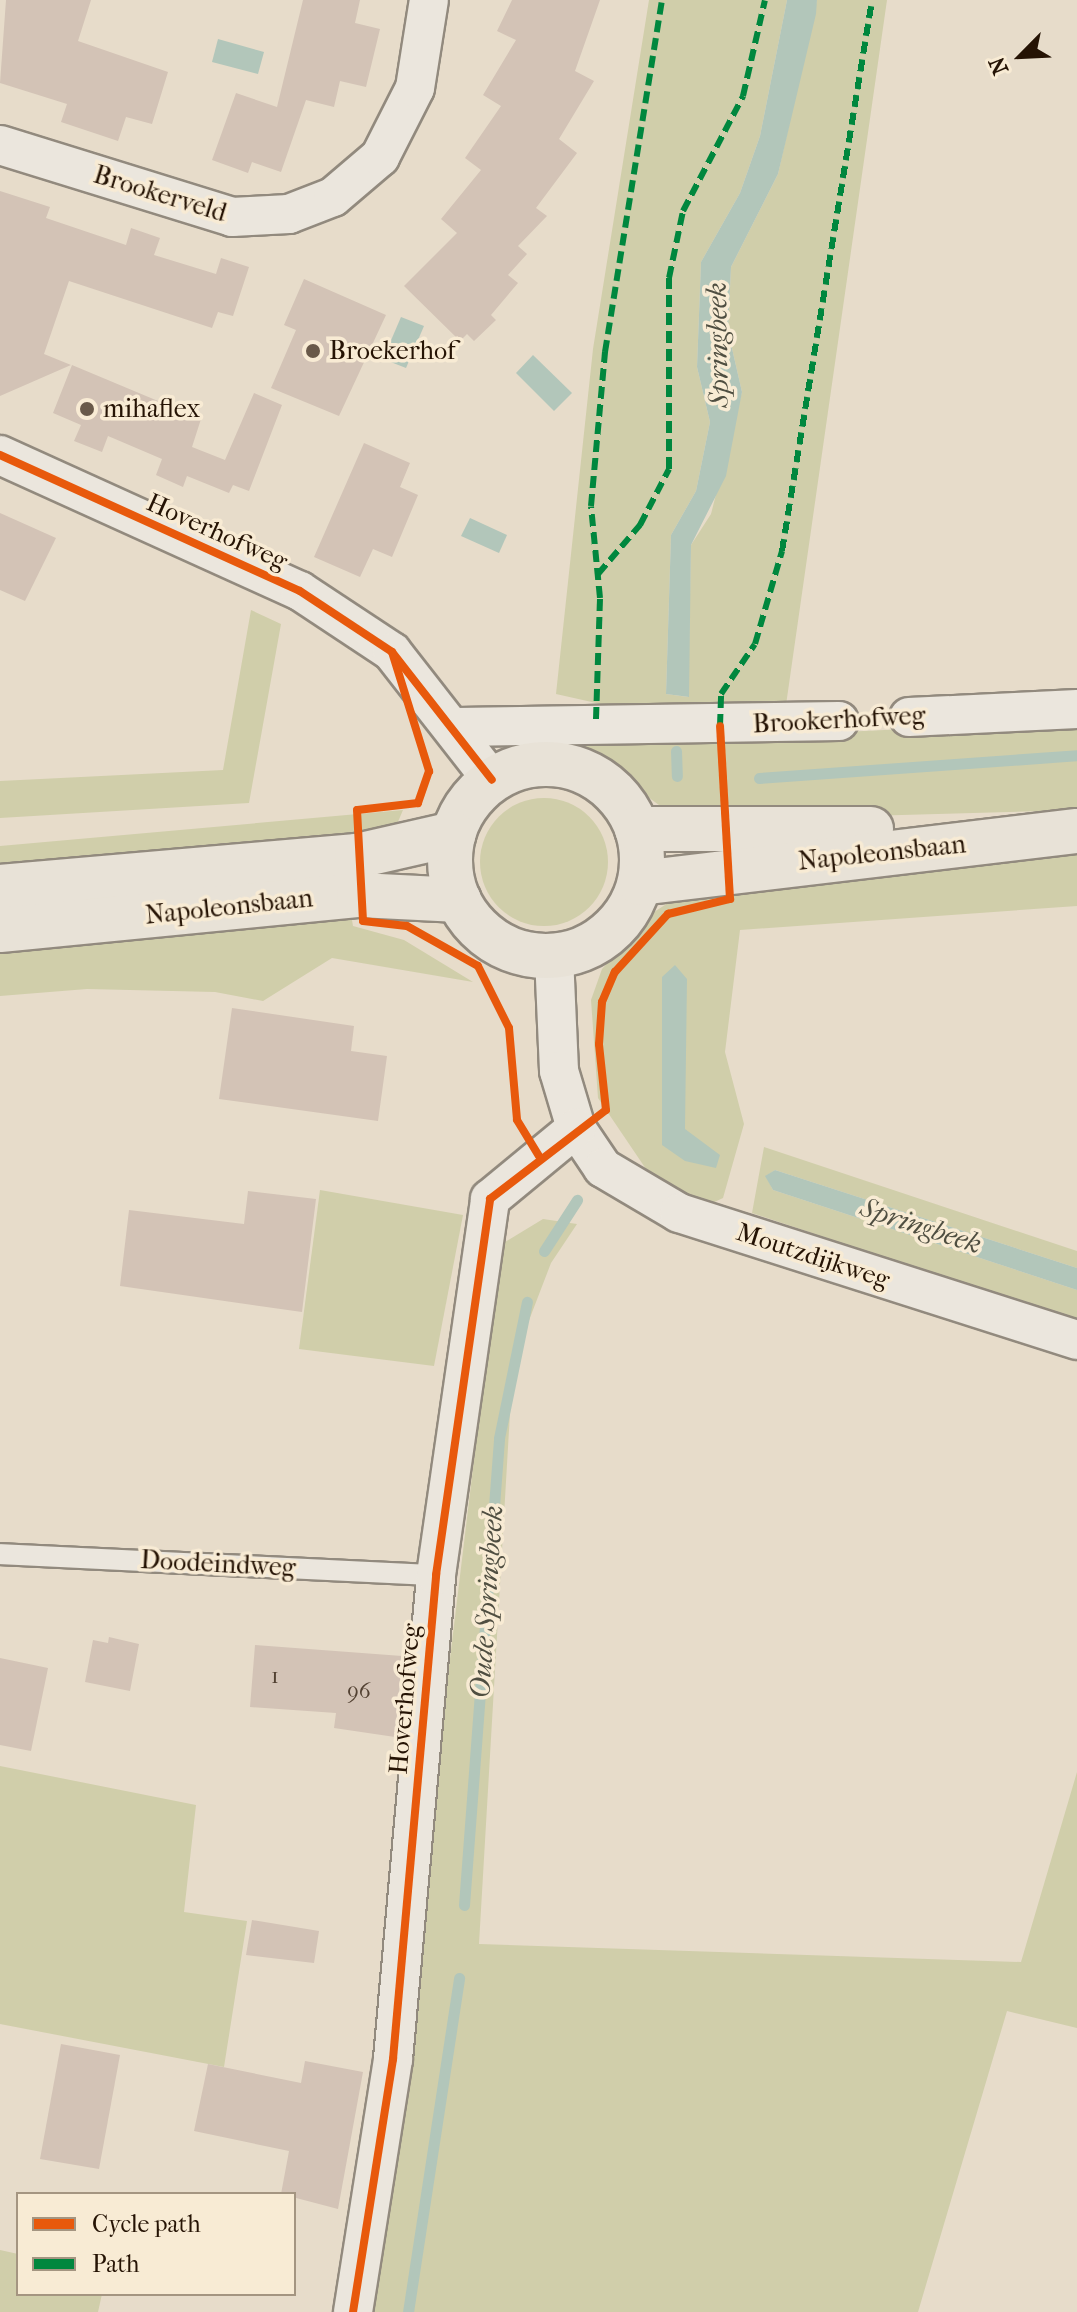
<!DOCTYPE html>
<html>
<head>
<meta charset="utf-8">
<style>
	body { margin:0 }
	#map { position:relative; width:1077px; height:2312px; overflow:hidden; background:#e7dcca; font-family:"IM FELL French Canon",serif }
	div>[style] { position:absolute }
	.green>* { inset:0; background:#d0ceaa }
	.round { border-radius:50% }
	.water>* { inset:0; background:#b2c6ba }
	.stream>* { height:11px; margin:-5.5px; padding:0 5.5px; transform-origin:5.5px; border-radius:5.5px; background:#b2c6ba }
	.building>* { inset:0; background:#d3c3b6 }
	.roads { filter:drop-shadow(2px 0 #928a7e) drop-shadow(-2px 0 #928a7e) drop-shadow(0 2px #928a7e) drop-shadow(0 -2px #928a7e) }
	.lane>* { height:20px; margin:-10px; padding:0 10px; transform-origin:10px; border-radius:10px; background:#ebe6dd }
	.street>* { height:38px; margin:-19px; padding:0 19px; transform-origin:19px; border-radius:19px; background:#ebe6dd }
	.primary>* { height:44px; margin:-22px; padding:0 22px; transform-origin:22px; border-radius:22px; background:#e8e2d7 }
	.primary>.ring { margin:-22px; padding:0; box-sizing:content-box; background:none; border:44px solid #e8e2d7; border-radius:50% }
	.quiet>* { height:6px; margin-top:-3px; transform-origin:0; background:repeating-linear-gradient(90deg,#00873e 0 12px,transparent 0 18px) }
	.cycleway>* { height:8px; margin:-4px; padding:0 4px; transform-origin:4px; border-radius:4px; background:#e8590c }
	.dots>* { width:22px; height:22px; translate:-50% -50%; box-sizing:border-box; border:4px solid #f8ebd4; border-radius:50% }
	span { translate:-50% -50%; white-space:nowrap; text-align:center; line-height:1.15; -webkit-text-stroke:7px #f8ebd4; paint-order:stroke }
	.number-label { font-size:22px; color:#524132 }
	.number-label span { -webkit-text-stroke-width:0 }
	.street-label { font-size:26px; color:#251304 }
	.poi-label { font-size:26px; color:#251304 }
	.left { translate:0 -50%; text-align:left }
	.water-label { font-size:28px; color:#4f4e41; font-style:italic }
	.legend { position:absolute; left:16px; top:2192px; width:280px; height:104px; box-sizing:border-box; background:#f8ebd4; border:2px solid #a49581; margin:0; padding:10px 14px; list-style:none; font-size:24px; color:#251304 }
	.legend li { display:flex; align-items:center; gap:16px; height:40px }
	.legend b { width:40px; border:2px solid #a49581 }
	.north { position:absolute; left:981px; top:16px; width:80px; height:80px; -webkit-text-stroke:6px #f8ebd4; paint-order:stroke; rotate:246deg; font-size:22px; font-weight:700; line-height:32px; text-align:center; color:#251304 }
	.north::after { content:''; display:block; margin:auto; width:28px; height:36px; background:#251304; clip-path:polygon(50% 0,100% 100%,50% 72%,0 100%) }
</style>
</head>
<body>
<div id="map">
	<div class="green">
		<div style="clip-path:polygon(649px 0,787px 0,760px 136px,740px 193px,701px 262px,697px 367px,710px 422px,696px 491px,671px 535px,666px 694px,688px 697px,691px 545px,711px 514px,742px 392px,728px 331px,731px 267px,778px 174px,817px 0,887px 0,786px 705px,623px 709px,556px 694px,593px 349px)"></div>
		<div style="clip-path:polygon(251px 610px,281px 624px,249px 803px,0 818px,0 781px,223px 770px)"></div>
		<div style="clip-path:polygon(1077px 721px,1077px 810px,866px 816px,670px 813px,600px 762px,523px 736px,670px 740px)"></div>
		<div class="round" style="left:480px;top:798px;width:128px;height:128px"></div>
		<div style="clip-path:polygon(403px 810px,389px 843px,0 876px,0 846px)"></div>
		<div style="clip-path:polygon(1077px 854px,1077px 906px,740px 930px,725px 1052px,744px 1124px,723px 1198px,708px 1205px,679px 1195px,648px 1172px,598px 1098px,591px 1000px,602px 969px,651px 914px,682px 894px,864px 869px)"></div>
		<div style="clip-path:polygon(350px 908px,353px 926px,404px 940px,473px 982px,332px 958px,263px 1001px,215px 992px,87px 989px,0 996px,0 944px)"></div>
		<div style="clip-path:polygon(764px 1147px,1077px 1251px,1077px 1268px,775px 1170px,766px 1176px,773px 1190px,1077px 1290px,1077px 1322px,752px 1213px)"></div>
		<div style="clip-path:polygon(320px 1190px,463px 1215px,434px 1366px,299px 1349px)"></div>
		<div style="clip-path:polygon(543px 1219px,577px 1224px,551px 1263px,523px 1336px,511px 1396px,479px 1944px,1021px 1962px,1077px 1772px,1077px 2028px,1007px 2011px,918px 2312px,371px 2312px,500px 1245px)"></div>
		<div style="clip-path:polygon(0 1766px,196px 1805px,184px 1912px,247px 1921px,224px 2067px,0 2024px)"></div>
		<div style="clip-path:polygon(0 2250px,18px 2254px,18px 2294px,102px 2294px,98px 2312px,0 2312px)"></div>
	</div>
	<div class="water">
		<div style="clip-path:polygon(787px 0,817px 0,816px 14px,778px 174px,731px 267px,728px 331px,742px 392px,726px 476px,691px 545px,689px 697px,666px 694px,671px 535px,696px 491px,710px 422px,697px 367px,701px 262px,740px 193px,760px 136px)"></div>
		<div style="clip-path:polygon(218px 39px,264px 52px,258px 74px,212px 62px)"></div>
		<div style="clip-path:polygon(401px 317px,424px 326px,406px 368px,383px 359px)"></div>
		<div style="clip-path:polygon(533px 355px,572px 393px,554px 411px,516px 373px)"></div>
		<div style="clip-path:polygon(470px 518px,507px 535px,499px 553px,461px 536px)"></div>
		<div style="clip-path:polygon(675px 965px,687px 979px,685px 1129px,720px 1155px,716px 1168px,685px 1161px,662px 1145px,662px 977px)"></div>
		<div style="clip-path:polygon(775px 1170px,1077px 1268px,1077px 1290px,773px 1190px,765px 1176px)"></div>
	</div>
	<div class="stream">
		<div style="left:676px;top:751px;width:25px;rotate:88deg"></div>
		<div style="left:759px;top:778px;width:319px;rotate:-4.1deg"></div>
		<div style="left:544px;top:1251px;width:61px;rotate:-57.1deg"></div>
		<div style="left:464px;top:1905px;width:468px;rotate:-85.7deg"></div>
		<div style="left:499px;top:1438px;width:139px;rotate:-78.4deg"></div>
		<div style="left:408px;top:2312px;width:338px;rotate:-81.3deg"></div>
	</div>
	<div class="building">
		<div style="clip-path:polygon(6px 0,91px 0,78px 41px,168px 72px,152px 124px,126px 117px,118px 141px,61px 122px,67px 104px,0 83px)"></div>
		<div style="clip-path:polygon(303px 0,360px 0,355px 23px,380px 29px,366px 87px,340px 81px,334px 107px,306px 100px,281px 172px,252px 162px,248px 173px,212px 160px,236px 93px,277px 107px)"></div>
		<div style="clip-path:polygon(512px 0,600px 0,575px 71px,594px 81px,559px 139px,577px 153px,536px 208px,547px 216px,518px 246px,527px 254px,508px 275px,518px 283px,491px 315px,496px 320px,474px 341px,467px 334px,460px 341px,404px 286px,457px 233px,441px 219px,481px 170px,465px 158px,501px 106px,483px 95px,516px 40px,497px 31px)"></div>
		<div style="clip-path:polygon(0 191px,50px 207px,46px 218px,126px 245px,131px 228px,160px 238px,154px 255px,216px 274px,221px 258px,249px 267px,233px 316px,218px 312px,212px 328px,69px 281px,44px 354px,71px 365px,0 396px)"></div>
		<div style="clip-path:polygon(304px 279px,386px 315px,339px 416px,271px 388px,296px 330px,284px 325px)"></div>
		<div style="clip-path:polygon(72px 365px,201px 419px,192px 447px,225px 460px,254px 393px,282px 405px,249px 491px,233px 485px,229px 493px,187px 476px,183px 487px,156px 475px,162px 459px,108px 436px,102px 452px,74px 441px,81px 425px,53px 413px)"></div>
		<div style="clip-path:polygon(364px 443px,410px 463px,400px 487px,418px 495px,392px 557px,373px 549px,360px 577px,314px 557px)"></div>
		<div style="clip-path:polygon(0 513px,56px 538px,25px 601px,0 590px)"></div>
		<div style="clip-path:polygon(232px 1008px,354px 1026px,351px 1051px,387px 1056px,378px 1121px,219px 1099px)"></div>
		<div style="clip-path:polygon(248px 1191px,316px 1199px,302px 1312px,120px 1286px,129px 1210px,244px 1224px)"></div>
		<div style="clip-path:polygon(109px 1637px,139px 1644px,130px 1691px,85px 1682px,93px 1640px,108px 1643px)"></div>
		<div style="clip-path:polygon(255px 1645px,402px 1656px,395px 1737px,334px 1728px,336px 1713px,250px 1707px)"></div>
		<div style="clip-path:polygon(0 1658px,48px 1668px,31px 1751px,0 1745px)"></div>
		<div style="clip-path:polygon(252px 1920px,319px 1931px,314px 1963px,246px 1955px)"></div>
		<div style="clip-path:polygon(61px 2044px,120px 2055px,99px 2169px,40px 2159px)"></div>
		<div style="clip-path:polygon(305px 2061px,363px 2072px,338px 2209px,281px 2194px,289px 2151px,194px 2131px,208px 2064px,301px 2083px)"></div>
	</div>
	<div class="roads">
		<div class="lane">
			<div style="left:0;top:1554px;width:437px;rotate:2.8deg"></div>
		</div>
		<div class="street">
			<div style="left:0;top:145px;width:243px;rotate:17.2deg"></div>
			<div style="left:232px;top:217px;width:57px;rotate:-3deg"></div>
			<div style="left:289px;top:214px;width:47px;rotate:-21.1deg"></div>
			<div style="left:333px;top:197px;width:62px;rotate:-40.4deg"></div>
			<div style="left:380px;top:157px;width:77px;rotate:-63.1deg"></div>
			<div style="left:415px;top:88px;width:89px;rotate:-81deg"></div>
			<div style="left:0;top:455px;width:329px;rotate:24.4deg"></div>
			<div style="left:300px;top:591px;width:110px;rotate:33.5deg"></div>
			<div style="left:392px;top:652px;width:162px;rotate:52deg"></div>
			<div style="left:909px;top:717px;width:168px;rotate:-2.7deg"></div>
			<div style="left:458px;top:727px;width:381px;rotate:-0.9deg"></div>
			<div style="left:554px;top:956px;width:115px;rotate:87.5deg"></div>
			<div style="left:559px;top:1071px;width:59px;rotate:73.4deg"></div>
			<div style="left:576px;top:1128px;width:48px;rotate:56deg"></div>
			<div style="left:603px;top:1168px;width:88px;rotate:30.6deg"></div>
			<div style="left:679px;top:1213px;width:418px;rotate:17.7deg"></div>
			<div style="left:353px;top:2312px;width:256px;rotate:-81deg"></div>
			<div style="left:393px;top:2059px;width:486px;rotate:-84.9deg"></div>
			<div style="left:436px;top:1575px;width:380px;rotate:-81.8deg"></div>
			<div style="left:490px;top:1199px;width:112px;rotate:-39.5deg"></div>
		</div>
		<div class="primary">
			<div class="ring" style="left:450px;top:764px;width:148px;height:148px"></div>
			<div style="left:637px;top:829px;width:234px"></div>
			<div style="left:640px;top:883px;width:440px;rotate:-6.8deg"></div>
			<div style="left:0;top:887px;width:358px;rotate:-5deg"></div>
			<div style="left:357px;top:856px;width:99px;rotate:-12.8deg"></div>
			<div style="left:0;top:930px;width:361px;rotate:-5.6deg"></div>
			<div style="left:359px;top:895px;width:100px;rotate:2.9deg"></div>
		</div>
	</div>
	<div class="quiet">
		<div style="left:598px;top:574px;width:65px;rotate:-49.4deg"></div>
		<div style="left:640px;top:525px;width:63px;rotate:-62.6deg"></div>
		<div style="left:669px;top:469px;width:191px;rotate:-90deg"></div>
		<div style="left:669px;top:278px;width:68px;rotate:-78.2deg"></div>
		<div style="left:683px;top:211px;width:130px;rotate:-62.4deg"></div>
		<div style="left:743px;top:96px;width:98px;rotate:-77.1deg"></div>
		<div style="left:596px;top:719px;width:121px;rotate:-88.1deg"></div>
		<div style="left:600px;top:598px;width:92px;rotate:-95.6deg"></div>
		<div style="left:591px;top:506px;width:155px;rotate:-84.8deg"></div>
		<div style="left:605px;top:352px;width:357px;rotate:-80.8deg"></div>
		<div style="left:720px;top:726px;width:32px;rotate:-88deg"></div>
		<div style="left:721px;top:694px;width:60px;rotate:-55.8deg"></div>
		<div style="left:755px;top:644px;width:97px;rotate:-73.8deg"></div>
		<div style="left:782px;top:551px;width:558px;rotate:-80.72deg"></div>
	</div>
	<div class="cycleway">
		<div style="left:0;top:455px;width:329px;rotate:24.4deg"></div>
		<div style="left:300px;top:591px;width:110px;rotate:33.5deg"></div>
		<div style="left:392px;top:652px;width:162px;rotate:52deg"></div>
		<div style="left:392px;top:652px;width:125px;rotate:72.7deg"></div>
		<div style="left:429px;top:771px;width:34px;rotate:109deg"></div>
		<div style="left:418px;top:803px;width:61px;rotate:173.5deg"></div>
		<div style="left:357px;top:810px;width:111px;rotate:86.9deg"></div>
		<div style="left:363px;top:921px;width:44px;rotate:6.5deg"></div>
		<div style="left:407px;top:926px;width:81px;rotate:29.4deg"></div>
		<div style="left:478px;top:966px;width:69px;rotate:63.4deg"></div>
		<div style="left:509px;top:1028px;width:92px;rotate:85deg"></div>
		<div style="left:517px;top:1120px;width:42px;rotate:58.6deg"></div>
		<div style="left:353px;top:2312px;width:256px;rotate:-81deg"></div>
		<div style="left:393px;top:2059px;width:486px;rotate:-84.9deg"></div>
		<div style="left:436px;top:1575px;width:380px;rotate:-81.8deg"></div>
		<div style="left:490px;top:1199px;width:146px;rotate:-37.5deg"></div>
		<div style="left:606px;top:1110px;width:66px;rotate:-96.1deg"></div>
		<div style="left:599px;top:1044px;width:42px;rotate:-85.9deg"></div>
		<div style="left:602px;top:1002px;width:33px;rotate:-67deg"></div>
		<div style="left:615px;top:972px;width:79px;rotate:-47.6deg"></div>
		<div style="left:668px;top:914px;width:64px;rotate:-13.6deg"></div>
		<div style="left:730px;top:899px;width:173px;rotate:-93.3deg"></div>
	</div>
	<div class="dots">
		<div style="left:313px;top:351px;background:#695949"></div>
		<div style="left:87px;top:409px;background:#695949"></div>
	</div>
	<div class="number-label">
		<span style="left:275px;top:1677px">1</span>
		<span style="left:359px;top:1692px">96</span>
	</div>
	<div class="street-label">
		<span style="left:160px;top:194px;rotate:17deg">Brookerveld</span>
		<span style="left:217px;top:532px;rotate:24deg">Hoverhofweg</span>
		<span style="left:839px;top:720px;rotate:-3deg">Brookerhofweg</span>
		<span style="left:882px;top:853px;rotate:-6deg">Napoleonsbaan</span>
		<span style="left:229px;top:907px;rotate:-6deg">Napoleonsbaan</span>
		<span style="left:813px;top:1256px;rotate:18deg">Moutzdijkweg</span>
		<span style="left:218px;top:1564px;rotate:3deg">Doodeindweg</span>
		<span style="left:405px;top:1699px;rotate:-85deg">Hoverhofweg</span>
	</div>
	<div class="poi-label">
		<span class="left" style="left:329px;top:351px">Broekerhof</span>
		<span class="left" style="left:103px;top:409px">mihaflex</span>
	</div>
	<div class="water-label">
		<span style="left:718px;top:345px;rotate:-91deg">Springbeek</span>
		<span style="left:921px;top:1226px;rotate:18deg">Springbeek</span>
		<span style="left:487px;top:1602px;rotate:-86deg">Oude Springbeek</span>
	</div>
	<ul class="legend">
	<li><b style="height:10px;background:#e8590c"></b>Cycle path</li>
	<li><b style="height:10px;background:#00873e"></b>Path</li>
	</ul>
	<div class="north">N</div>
</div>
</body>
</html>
